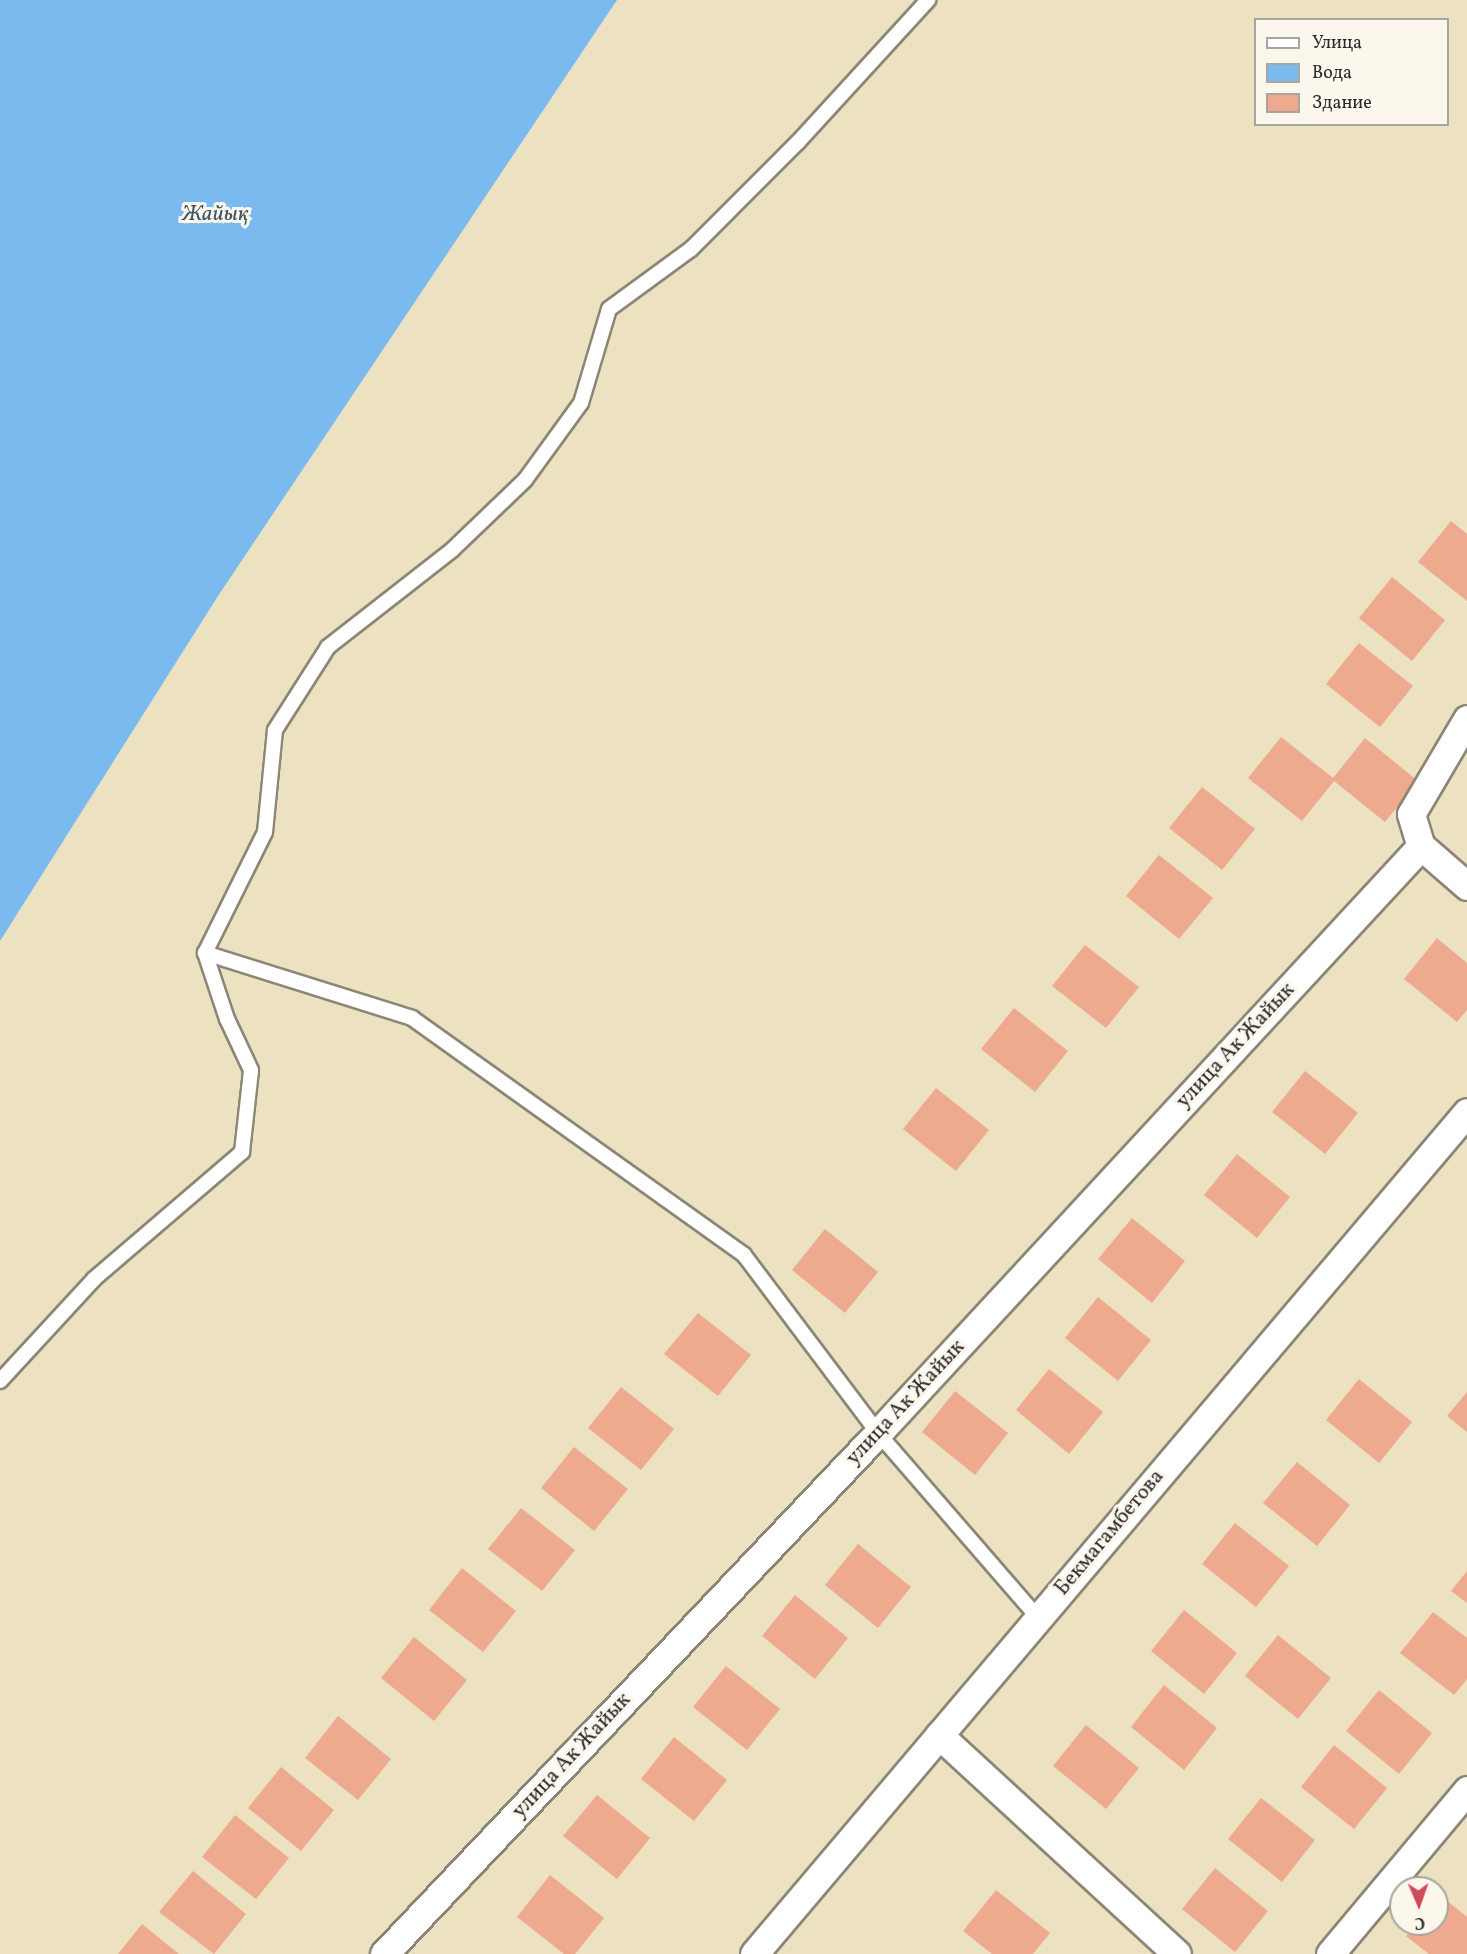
<!DOCTYPE html>
<html>
<head>
<meta charset="utf-8">
<style>
	body { margin:0 }
	#map { position:relative; width:1467px; height:1954px; overflow:hidden; background:#ece1c0; font-family:Vollkorn,serif }
	div>[style] { position:absolute }
	.water>* { inset:0; background:#7abaee }
	.building>* { inset:0; background:#edaa8f }
	.roads { filter:drop-shadow(2px 0 #8c8676) drop-shadow(-2px 0 #8c8676) drop-shadow(0 2px #8c8676) drop-shadow(0 -2px #8c8676) }
	.service>* { height:14px; margin:-7px; padding:0 7px; transform-origin:7px; border-radius:7px; background:#fff }
	.minor>* { height:27px; margin:-13.5px; padding:0 13.5px; transform-origin:13.5px; border-radius:13.5px; background:#fff }
	span { translate:-50% -50%; white-space:nowrap; text-align:center; line-height:1.15; -webkit-text-stroke:6px #fbf7ec; paint-order:stroke }
	.street-label { font-size:21px; color:#2b2b2b }
	.water-label { font-size:22px; color:#435666; font-style:italic }
	.legend { position:absolute; left:1254px; top:18px; width:195px; height:108px; box-sizing:border-box; background:#fbf7ec; border:2px solid #a8a59f; margin:0; padding:8px 10px; list-style:none; font-size:18px; color:#2b2b2b }
	.legend li { display:flex; align-items:center; gap:12px; height:30px }
	.legend b { width:30px; border:2px solid #a8a59f }
	.north { position:absolute; left:1389px; top:1876px; width:60px; height:60px; box-sizing:border-box; background:#fbf7ec; border:2px solid #a8a59f; border-radius:50%; rotate:178deg; font-size:16px; font-weight:700; line-height:24px; text-align:center; color:#2b2b2b }
	.north::after { content:''; display:block; margin:auto; width:21px; height:27px; background:#d1495b; clip-path:polygon(50% 0,100% 100%,50% 72%,0 100%) }
</style>
</head>
<body>
<div id="map">
	<div class="water">
		<div style="clip-path:polygon(0 0,617px 0,218px 596px,0 941px)"></div>
	</div>
	<div class="building">
		<div style="clip-path:polygon(1451px 521px,1467px 534px,1467px 601px,1418px 562px)"></div>
		<div style="clip-path:polygon(1392px 577px,1445px 620px,1412px 661px,1359px 618px)"></div>
		<div style="clip-path:polygon(1359px 643px,1413px 686px,1380px 727px,1326px 684px)"></div>
		<div style="clip-path:polygon(1281px 737px,1333px 778px,1365px 738px,1418px 781px,1385px 822px,1334px 781px,1302px 821px,1248px 778px)"></div>
		<div style="clip-path:polygon(1202px 787px,1255px 829px,1222px 870px,1169px 828px)"></div>
		<div style="clip-path:polygon(1159px 855px,1213px 898px,1179px 939px,1126px 896px)"></div>
		<div style="clip-path:polygon(1437px 938px,1467px 963px,1467px 1010px,1457px 1022px,1404px 979px)"></div>
		<div style="clip-path:polygon(1085px 945px,1139px 987px,1106px 1028px,1052px 986px)"></div>
		<div style="clip-path:polygon(1014px 1008px,1068px 1051px,1035px 1092px,981px 1049px)"></div>
		<div style="clip-path:polygon(1305px 1071px,1358px 1113px,1325px 1154px,1272px 1112px)"></div>
		<div style="clip-path:polygon(936px 1088px,989px 1130px,956px 1171px,903px 1129px)"></div>
		<div style="clip-path:polygon(1237px 1154px,1290px 1197px,1257px 1238px,1204px 1195px)"></div>
		<div style="clip-path:polygon(1132px 1218px,1185px 1261px,1152px 1303px,1098px 1259px)"></div>
		<div style="clip-path:polygon(825px 1229px,878px 1272px,845px 1313px,792px 1270px)"></div>
		<div style="clip-path:polygon(1098px 1297px,1151px 1340px,1118px 1381px,1065px 1338px)"></div>
		<div style="clip-path:polygon(698px 1313px,751px 1355px,718px 1396px,664px 1354px)"></div>
		<div style="clip-path:polygon(1049px 1369px,1103px 1412px,1069px 1454px,1016px 1410px)"></div>
		<div style="clip-path:polygon(1359px 1379px,1412px 1422px,1379px 1463px,1326px 1420px)"></div>
		<div style="clip-path:polygon(621px 1387px,674px 1429px,641px 1470px,588px 1428px)"></div>
		<div style="clip-path:polygon(955px 1391px,1008px 1433px,975px 1475px,922px 1432px)"></div>
		<div style="clip-path:polygon(1467px 1392px,1467px 1432px,1447px 1416px)"></div>
		<div style="clip-path:polygon(574px 1447px,628px 1489px,594px 1531px,541px 1488px)"></div>
		<div style="clip-path:polygon(1297px 1462px,1350px 1505px,1317px 1546px,1263px 1503px)"></div>
		<div style="clip-path:polygon(521px 1508px,575px 1550px,542px 1591px,488px 1549px)"></div>
		<div style="clip-path:polygon(1235px 1523px,1289px 1566px,1256px 1607px,1202px 1564px)"></div>
		<div style="clip-path:polygon(858px 1544px,911px 1587px,878px 1628px,825px 1585px)"></div>
		<div style="clip-path:polygon(462px 1568px,516px 1611px,483px 1652px,429px 1610px)"></div>
		<div style="clip-path:polygon(1467px 1571px,1467px 1603px,1451px 1591px)"></div>
		<div style="clip-path:polygon(795px 1595px,848px 1638px,815px 1679px,762px 1636px)"></div>
		<div style="clip-path:polygon(1184px 1610px,1237px 1653px,1204px 1694px,1151px 1651px)"></div>
		<div style="clip-path:polygon(1433px 1612px,1467px 1638px,1467px 1679px,1454px 1695px,1400px 1653px)"></div>
		<div style="clip-path:polygon(1278px 1635px,1331px 1678px,1298px 1719px,1245px 1676px)"></div>
		<div style="clip-path:polygon(414px 1637px,467px 1680px,434px 1721px,381px 1678px)"></div>
		<div style="clip-path:polygon(726px 1666px,780px 1709px,747px 1750px,693px 1707px)"></div>
		<div style="clip-path:polygon(1164px 1685px,1217px 1728px,1184px 1770px,1131px 1727px)"></div>
		<div style="clip-path:polygon(1379px 1690px,1432px 1733px,1399px 1774px,1346px 1731px)"></div>
		<div style="clip-path:polygon(338px 1716px,391px 1759px,358px 1800px,305px 1758px)"></div>
		<div style="clip-path:polygon(1086px 1725px,1139px 1768px,1106px 1809px,1053px 1766px)"></div>
		<div style="clip-path:polygon(674px 1737px,727px 1780px,694px 1821px,641px 1779px)"></div>
		<div style="clip-path:polygon(1334px 1745px,1387px 1788px,1354px 1829px,1301px 1787px)"></div>
		<div style="clip-path:polygon(281px 1767px,334px 1810px,301px 1851px,248px 1808px)"></div>
		<div style="clip-path:polygon(597px 1795px,650px 1838px,617px 1879px,563px 1836px)"></div>
		<div style="clip-path:polygon(1261px 1798px,1315px 1840px,1282px 1882px,1228px 1839px)"></div>
		<div style="clip-path:polygon(235px 1815px,289px 1858px,256px 1899px,202px 1857px)"></div>
		<div style="clip-path:polygon(1215px 1868px,1268px 1911px,1235px 1952px,1182px 1909px)"></div>
		<div style="clip-path:polygon(193px 1871px,246px 1914px,214px 1954px,159px 1912px)"></div>
		<div style="clip-path:polygon(550px 1875px,604px 1918px,575px 1954px,564px 1954px,517px 1917px)"></div>
		<div style="clip-path:polygon(996px 1890px,1050px 1933px,1033px 1954px,992px 1954px,963px 1931px)"></div>
		<div style="clip-path:polygon(1440px 1895px,1467px 1917px,1467px 1954px,1429px 1954px,1406px 1936px,1416px 1924px,1437px 1924px)"></div>
		<div style="clip-path:polygon(142px 1924px,179px 1954px,118px 1954px)"></div>
	</div>
	<div class="roads">
		<div class="service">
			<div style="left:205px;top:953px;width:217px;rotate:17.4deg"></div>
			<div style="left:412px;top:1018px;width:408px;rotate:35.5deg"></div>
			<div style="left:744px;top:1255px;width:223px;rotate:53deg"></div>
			<div style="left:878px;top:1433px;width:245px;rotate:49.1deg"></div>
			<div style="left:0;top:1381px;width:139px;rotate:-47.3deg"></div>
			<div style="left:94px;top:1279px;width:195px;rotate:-40.6deg"></div>
			<div style="left:242px;top:1152px;width:82px;rotate:-83.7deg"></div>
			<div style="left:251px;top:1070px;width:56px;rotate:-115.2deg"></div>
			<div style="left:227px;top:1019px;width:70px;rotate:-108.4deg"></div>
			<div style="left:205px;top:953px;width:135px;rotate:-63.6deg"></div>
			<div style="left:265px;top:832px;width:102px;rotate:-84.4deg"></div>
			<div style="left:275px;top:730px;width:98px;rotate:-57.4deg"></div>
			<div style="left:328px;top:647px;width:157px;rotate:-38deg"></div>
			<div style="left:452px;top:550px;width:101px;rotate:-43.8deg"></div>
			<div style="left:525px;top:480px;width:95px;rotate:-54deg"></div>
			<div style="left:581px;top:403px;width:98px;rotate:-73.4deg"></div>
			<div style="left:609px;top:309px;width:102px;rotate:-36.2deg"></div>
			<div style="left:691px;top:249px;width:151px;rotate:-45deg"></div>
			<div style="left:798px;top:142px;width:193px;rotate:-47.5deg"></div>
		</div>
		<div class="minor">
			<div style="left:1467px;top:719px;width:110px;rotate:120.5deg"></div>
			<div style="left:1411px;top:814px;width:34px;rotate:73deg"></div>
			<div style="left:1421px;top:846px;width:61px;rotate:41deg"></div>
			<div style="left:939px;top:1735px;width:323px;rotate:42.6deg"></div>
			<div style="left:384px;top:1954px;width:718px;rotate:-46.52deg"></div>
			<div style="left:878px;top:1433px;width:800px;rotate:-47.23deg"></div>
			<div style="left:754px;top:1954px;width:1103px;rotate:-49.74deg"></div>
			<div style="left:1330px;top:1954px;width:214px;rotate:-50.1deg"></div>
		</div>
	</div>
	<div class="street-label">
		<span style="left:1236px;top:1046px;rotate:-47deg">улица Ак Жайык</span>
		<span style="left:906px;top:1403px;rotate:-47deg">улица Ак Жайык</span>
		<span style="left:1110px;top:1533px;rotate:-50deg">Бекмагамбетова</span>
		<span style="left:572px;top:1756px;rotate:-47deg">улица Ак Жайык</span>
	</div>
	<div class="water-label">
		<span style="left:215px;top:215px">Жайық</span>
	</div>
	<ul class="legend">
	<li><b style="height:8px;background:#fff"></b>Улица</li>
	<li><b style="height:16px;background:#7abaee"></b>Вода</li>
	<li><b style="height:16px;background:#edaa8f"></b>Здание</li>
	</ul>
	<div class="north">С</div>
</div>
</body>
</html>
